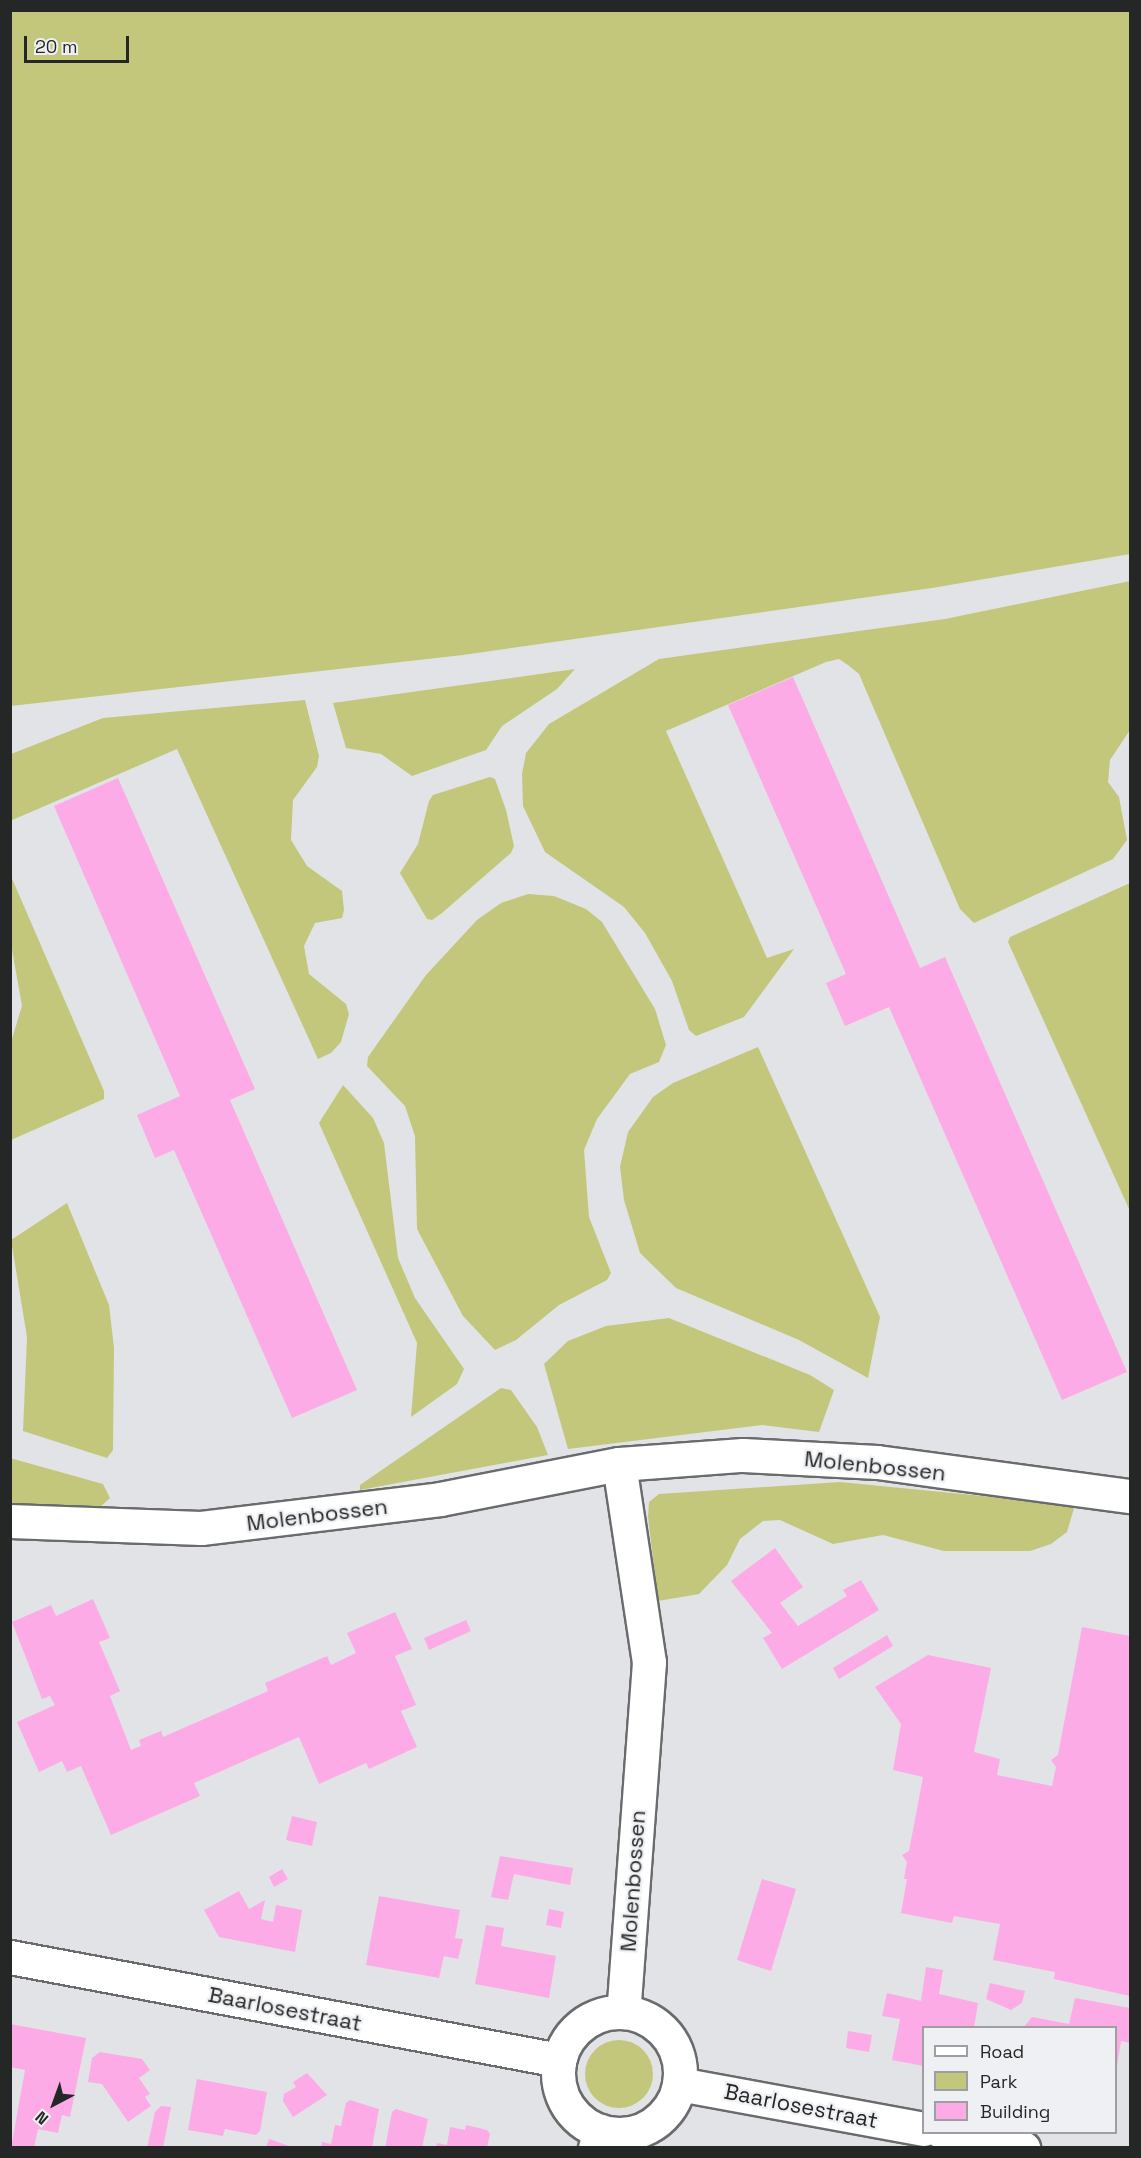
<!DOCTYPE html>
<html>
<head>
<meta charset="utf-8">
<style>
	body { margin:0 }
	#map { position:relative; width:1141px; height:2158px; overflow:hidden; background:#e2e3e6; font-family:"Space Grotesk",sans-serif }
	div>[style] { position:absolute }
	.green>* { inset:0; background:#c3c77b }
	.round { border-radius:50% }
	.building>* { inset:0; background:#fdabe6 }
	.roads { filter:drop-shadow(2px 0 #6a6b6d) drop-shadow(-2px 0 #6a6b6d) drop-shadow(0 2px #6a6b6d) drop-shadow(0 -2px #6a6b6d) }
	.street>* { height:33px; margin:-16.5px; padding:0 16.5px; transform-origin:16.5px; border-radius:16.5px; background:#fff }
	.secondary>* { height:33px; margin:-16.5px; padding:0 16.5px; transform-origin:16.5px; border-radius:16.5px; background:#fff }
	.secondary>.ring { margin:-16.5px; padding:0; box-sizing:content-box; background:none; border:33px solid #fff; border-radius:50% }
	span { translate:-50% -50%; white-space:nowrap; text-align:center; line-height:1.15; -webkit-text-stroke:4.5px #eff0f3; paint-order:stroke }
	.street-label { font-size:22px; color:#252626 }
	.frame { position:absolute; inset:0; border:12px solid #252626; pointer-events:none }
	.legend { position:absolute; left:922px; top:2026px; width:195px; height:108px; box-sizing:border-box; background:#eff0f3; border:2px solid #9e9fa1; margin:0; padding:8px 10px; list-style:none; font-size:18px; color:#252626 }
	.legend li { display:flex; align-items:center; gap:12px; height:30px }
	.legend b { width:30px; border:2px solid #9e9fa1 }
	.north { position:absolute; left:24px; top:2074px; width:60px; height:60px; -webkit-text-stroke:4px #eff0f3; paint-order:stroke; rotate:221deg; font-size:16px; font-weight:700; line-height:24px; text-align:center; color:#252626 }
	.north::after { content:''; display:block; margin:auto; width:21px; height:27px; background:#252626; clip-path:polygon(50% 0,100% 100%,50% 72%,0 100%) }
	.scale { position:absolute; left:24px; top:36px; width:105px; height:27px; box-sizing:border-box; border:3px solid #252626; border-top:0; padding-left:8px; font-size:18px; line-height:21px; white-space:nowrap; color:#252626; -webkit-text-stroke:4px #eff0f3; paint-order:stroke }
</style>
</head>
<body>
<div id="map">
	<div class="green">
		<div style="clip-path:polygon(10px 11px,1130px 11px,1130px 554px,932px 588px,463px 655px,11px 706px)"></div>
		<div style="clip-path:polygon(1130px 581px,1130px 730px,1110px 760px,1108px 782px,1119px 797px,1127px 840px,1113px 859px,974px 923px,960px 909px,859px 674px,848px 665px,839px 659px,826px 662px,666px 731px,767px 958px,794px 949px,744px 1017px,696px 1036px,689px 1030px,672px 981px,645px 933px,624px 907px,545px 852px,523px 806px,522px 774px,526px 753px,549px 724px,659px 659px,945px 619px)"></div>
		<div style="clip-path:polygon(575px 669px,557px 689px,502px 726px,486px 750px,412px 776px,381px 754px,346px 748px,333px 703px)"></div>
		<div style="clip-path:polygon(305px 700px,319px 756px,317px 767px,293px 800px,291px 840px,307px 866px,342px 891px,344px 910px,342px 918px,315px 923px,304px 946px,309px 974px,346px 1004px,349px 1014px,341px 1042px,331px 1053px,318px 1059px,177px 749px,10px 821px,11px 754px,103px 718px)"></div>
		<div style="clip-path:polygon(490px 777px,495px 779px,506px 810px,514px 846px,511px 853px,442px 913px,432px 920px,427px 919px,400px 873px,418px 844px,429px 801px,433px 795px)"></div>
		<div style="clip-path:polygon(10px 874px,104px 1091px,104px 1099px,11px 1140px,11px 1042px,22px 1006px,11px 944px)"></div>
		<div style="clip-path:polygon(1130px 883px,1130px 1211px,1008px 942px,1010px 937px)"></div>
		<div style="clip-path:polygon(528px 894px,554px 896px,586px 909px,602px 922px,655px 1009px,666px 1045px,659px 1062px,630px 1074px,597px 1119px,584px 1150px,589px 1217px,611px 1273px,607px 1280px,559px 1305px,516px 1340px,495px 1350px,463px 1316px,417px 1229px,415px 1136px,405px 1106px,367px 1066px,368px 1057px,426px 975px,477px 920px,501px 903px)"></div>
		<div style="clip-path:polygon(758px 1047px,880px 1317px,868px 1378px,799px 1340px,676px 1288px,640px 1253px,624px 1200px,620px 1167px,628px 1132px,653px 1097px,673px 1083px)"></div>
		<div style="clip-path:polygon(343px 1085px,373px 1118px,384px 1143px,398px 1258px,415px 1298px,464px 1369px,457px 1384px,411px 1417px,417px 1343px,319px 1123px)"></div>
		<div style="clip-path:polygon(67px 1203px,109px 1305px,114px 1348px,113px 1450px,107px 1458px,23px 1431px,27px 1337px,11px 1240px)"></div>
		<div style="clip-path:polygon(669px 1318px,810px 1375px,834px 1390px,819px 1432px,762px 1425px,568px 1449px,544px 1364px,568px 1341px,606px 1326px)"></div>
		<div style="clip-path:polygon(501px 1388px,511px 1390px,537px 1427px,548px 1455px,360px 1490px,360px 1485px)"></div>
		<div style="clip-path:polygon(10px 1458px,103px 1484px,110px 1498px,98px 1509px,11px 1503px)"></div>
		<div style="clip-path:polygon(840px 1482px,1075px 1505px,1067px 1532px,1051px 1544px,1030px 1551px,944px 1551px,883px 1535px,833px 1544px,780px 1520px,763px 1521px,740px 1539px,727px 1565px,699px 1594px,658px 1601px,648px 1517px,649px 1502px,659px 1494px)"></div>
		<div class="round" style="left:585px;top:2040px;width:68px;height:68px"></div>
	</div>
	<div class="building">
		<div style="clip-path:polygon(793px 677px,920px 968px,945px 957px,1127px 1372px,1062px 1400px,889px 1007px,845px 1026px,826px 983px,846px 974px,728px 705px)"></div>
		<div style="clip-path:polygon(118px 778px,255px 1089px,230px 1100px,357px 1390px,292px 1418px,174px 1150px,155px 1158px,137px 1115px,180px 1096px,54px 806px)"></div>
		<div style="clip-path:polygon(775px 1548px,803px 1587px,780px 1603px,798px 1626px,847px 1596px,843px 1590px,861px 1580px,879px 1610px,782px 1669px,763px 1638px,772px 1633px,731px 1581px)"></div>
		<div style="clip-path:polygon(93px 1599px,110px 1638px,99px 1642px,120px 1691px,110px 1696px,131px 1750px,141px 1746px,139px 1740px,161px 1731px,163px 1737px,268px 1691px,265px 1683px,327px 1656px,331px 1665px,356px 1653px,347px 1633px,395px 1612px,412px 1649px,395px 1656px,416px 1705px,401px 1711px,417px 1747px,369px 1769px,366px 1763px,319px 1784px,299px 1737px,194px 1783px,200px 1796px,111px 1835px,81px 1766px,67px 1772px,62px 1761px,39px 1772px,17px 1722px,55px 1705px,50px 1696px,42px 1699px,12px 1622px,51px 1605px,56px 1616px)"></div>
		<div style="clip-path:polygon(466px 1620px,471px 1631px,429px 1650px,424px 1638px)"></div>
		<div style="clip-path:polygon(1082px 1627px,1130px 1636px,1130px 1996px,1054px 1979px,1055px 1972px,993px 1960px,1000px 1924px,954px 1916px,952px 1923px,901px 1913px,907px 1879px,904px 1879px,907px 1862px,902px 1855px,909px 1851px,923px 1777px,893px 1770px,901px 1724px,875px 1687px,928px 1655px,991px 1668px,974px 1752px,1000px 1759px,997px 1775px,1052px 1786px,1056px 1767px,1051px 1760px,1058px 1755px)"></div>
		<div style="clip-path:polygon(887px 1635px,893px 1646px,839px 1679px,833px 1668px)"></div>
		<div style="clip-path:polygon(292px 1816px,317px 1822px,312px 1846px,286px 1840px)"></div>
		<div style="clip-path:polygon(500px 1856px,573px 1868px,570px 1885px,514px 1874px,508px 1900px,491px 1897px)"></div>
		<div style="clip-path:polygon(282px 1869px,288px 1879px,274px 1887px,269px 1877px)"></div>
		<div style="clip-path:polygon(762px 1879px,796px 1889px,771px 1971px,737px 1960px)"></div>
		<div style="clip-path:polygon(239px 1891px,249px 1909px,265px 1900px,261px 1919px,273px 1922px,276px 1905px,302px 1910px,295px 1952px,219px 1937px,204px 1910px)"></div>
		<div style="clip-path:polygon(379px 1896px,460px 1910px,455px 1938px,463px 1939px,458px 1959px,444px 1956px,439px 1978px,366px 1965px)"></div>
		<div style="clip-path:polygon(549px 1909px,564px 1912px,561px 1928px,546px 1925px)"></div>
		<div style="clip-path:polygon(486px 1925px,504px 1928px,501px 1946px,556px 1956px,549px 1998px,475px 1984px)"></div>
		<div style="clip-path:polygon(926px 1967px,943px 1970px,939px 1994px,978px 2003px,974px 2028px,924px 2028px,924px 2066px,892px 2060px,900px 2019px,882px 2016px,887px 1993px,921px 2001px)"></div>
		<div style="clip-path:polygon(990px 1983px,1025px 1991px,1022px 2003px,1011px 2010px,986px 1999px)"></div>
		<div style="clip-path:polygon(1075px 1998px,1130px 2008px,1130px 2043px,1121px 2041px,1117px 2066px,1116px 2028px,1023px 2028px,1032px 2017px,1069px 2024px)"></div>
		<div style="clip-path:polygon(10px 2024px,86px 2038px,70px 2117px,62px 2115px,58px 2133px,38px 2129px,34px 2148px,11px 2148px,25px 2070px,10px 2067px)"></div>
		<div style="clip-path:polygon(848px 2031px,872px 2035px,869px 2052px,846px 2048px)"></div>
		<div style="clip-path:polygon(100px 2052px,142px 2059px,150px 2070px,139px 2078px,150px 2094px,145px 2097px,151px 2106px,128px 2122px,102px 2084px,88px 2082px,92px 2058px)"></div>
		<div style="clip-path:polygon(307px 2073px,327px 2095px,293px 2117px,283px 2101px,284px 2094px,296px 2087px,293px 2082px)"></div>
		<div style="clip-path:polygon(197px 2079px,267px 2092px,260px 2131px,256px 2135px,225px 2129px,223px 2136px,188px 2130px)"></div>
		<div style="clip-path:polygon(350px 2100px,379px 2109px,372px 2148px,321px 2148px,322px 2142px,331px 2144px,335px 2125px,341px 2126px,346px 2103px)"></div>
		<div style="clip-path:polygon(161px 2106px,171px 2107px,163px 2148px,147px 2148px,155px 2112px)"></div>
		<div style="clip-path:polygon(396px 2109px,428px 2119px,422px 2148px,385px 2148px,392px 2112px)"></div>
		<div style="clip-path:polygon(466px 2125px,487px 2130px,490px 2134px,487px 2148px,436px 2148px,437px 2143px,447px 2145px,450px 2127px,465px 2130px)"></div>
		<div style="clip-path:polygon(269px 2139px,292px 2147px,291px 2148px,266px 2148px)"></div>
	</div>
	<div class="roads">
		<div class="street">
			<div style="left:619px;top:1464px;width:200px;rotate:81.4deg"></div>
			<div style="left:649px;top:1662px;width:351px;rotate:94.2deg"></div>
			<div style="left:10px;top:1521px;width:191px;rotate:2.1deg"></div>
			<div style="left:201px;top:1528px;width:241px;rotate:-6.9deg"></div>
			<div style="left:440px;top:1499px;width:182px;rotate:-11.1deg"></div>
			<div style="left:619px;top:1464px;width:124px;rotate:-4.2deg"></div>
			<div style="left:743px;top:1455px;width:134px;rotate:3deg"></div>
			<div style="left:877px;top:1462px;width:255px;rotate:7.7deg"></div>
			<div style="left:595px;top:2148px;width:18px;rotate:-74deg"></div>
		</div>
		<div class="secondary">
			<div style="left:10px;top:1957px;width:559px;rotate:10.63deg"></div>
			<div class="ring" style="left:558px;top:2012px;width:89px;height:89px"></div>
			<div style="left:679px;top:2084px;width:249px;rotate:10.4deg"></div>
			<div style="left:942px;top:2132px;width:83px;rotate:11.2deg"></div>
		</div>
	</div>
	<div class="street-label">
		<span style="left:875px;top:1466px;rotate:6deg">Molenbossen</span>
		<span style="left:317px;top:1515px;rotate:-7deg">Molenbossen</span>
		<span style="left:633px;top:1881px;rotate:-86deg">Molenbossen</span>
		<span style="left:285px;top:2009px;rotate:11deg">Baarlosestraat</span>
		<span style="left:801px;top:2106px;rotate:11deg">Baarlosestraat</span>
	</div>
	<div class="frame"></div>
	<ul class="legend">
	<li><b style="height:8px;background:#fff"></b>Road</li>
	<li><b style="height:16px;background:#c3c77b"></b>Park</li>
	<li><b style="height:16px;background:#fdabe6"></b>Building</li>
	</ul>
	<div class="north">N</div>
	<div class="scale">20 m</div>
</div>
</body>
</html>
